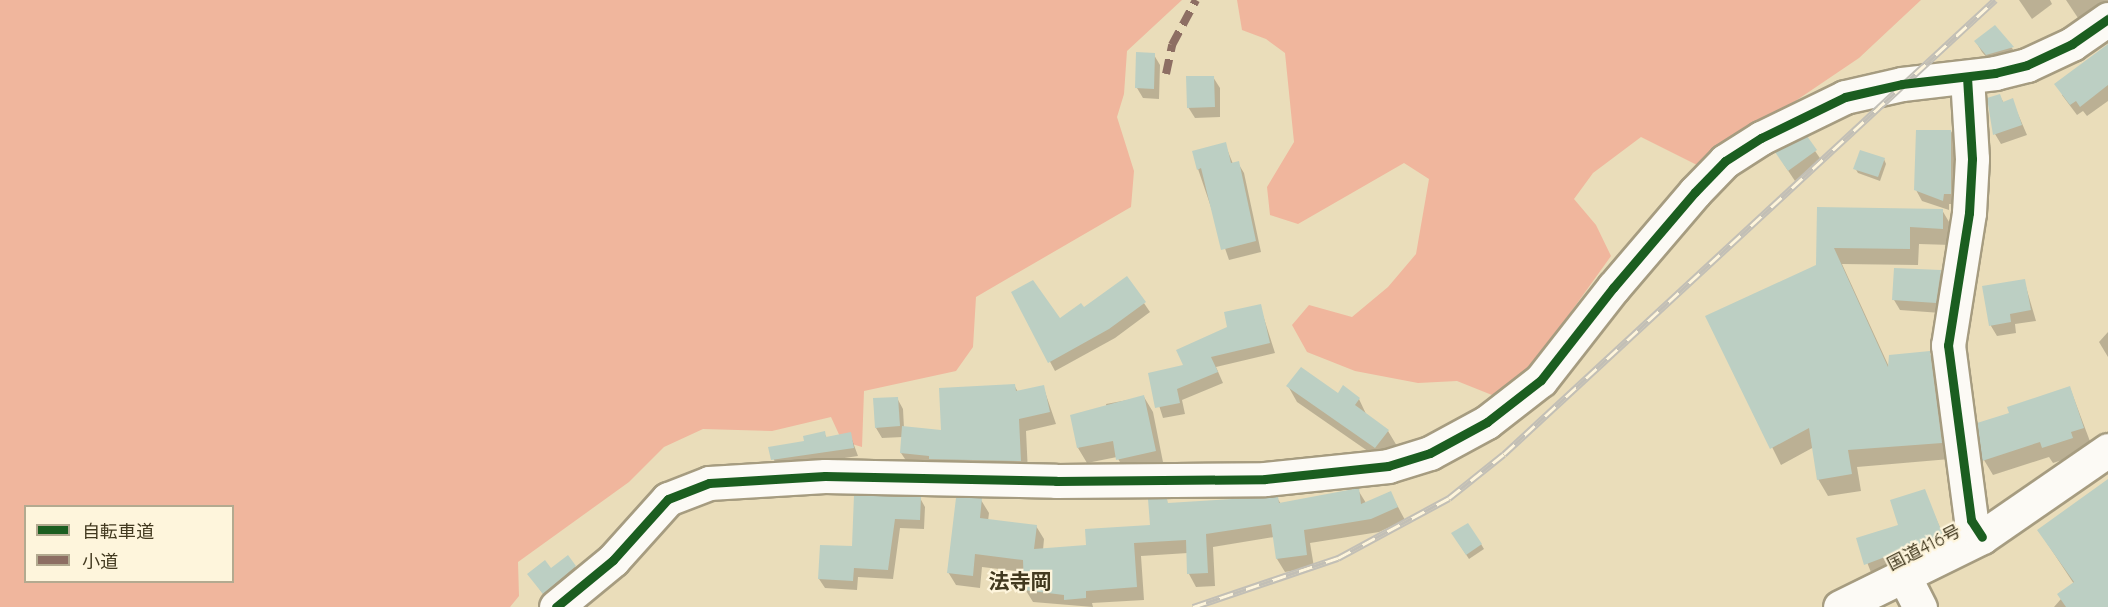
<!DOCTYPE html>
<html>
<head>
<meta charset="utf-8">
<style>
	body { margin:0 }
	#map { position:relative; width:2108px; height:607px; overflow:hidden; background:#eaddba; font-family:Quicksand,"Noto Sans JP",sans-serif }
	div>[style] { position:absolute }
	.forest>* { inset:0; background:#f0b69d }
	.shadow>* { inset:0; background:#0003 }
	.building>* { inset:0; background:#bccfc3 }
	.roads { filter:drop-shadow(2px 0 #a69c80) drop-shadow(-2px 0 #a69c80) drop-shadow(0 2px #a69c80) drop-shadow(0 -2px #a69c80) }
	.minor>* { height:33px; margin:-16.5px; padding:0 16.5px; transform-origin:16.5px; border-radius:16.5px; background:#fcfaf5 }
	.highway>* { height:33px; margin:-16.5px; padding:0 16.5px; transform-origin:16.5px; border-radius:16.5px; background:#fcfaf5 }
	.rail>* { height:7px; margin-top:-3.5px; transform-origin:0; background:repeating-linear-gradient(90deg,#fef5dc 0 14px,#c2bfb6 0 28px); box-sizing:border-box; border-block:2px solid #c2bfb6 }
	.quiet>* { height:8px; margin-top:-4px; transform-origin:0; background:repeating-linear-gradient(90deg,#8d6e63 0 15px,transparent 0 23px) }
	.cycleway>* { height:9px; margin:-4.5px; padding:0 4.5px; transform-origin:4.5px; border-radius:4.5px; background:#1b5e20 }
	span { translate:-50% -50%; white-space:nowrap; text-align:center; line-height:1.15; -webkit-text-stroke:4.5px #fef5dc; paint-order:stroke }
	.street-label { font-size:18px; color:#42391f }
	.quarter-label { font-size:21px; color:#42391f; font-weight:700 }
	.legend { position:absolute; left:24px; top:505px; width:210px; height:78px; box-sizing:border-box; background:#fef5dc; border:2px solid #b3aa90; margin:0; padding:8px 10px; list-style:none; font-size:18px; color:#42391f }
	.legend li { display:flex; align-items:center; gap:12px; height:30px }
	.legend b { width:30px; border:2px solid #b3aa90 }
</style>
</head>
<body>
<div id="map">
	<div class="forest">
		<div style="clip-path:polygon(evenodd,0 0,1182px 0,1127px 51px,1124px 94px,1117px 117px,1134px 171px,1131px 207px,976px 297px,973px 347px,956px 371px,864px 391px,862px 447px,842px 441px,831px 417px,772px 431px,703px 429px,664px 447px,629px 482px,518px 562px,519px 596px,510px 607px,0 607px,0 0,26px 506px,232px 506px,232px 582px,26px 582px,26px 506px)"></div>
		<div style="clip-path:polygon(1237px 0,1921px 0,1859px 58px,1699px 166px,1641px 137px,1593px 173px,1574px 199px,1596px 225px,1611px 256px,1530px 369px,1492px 395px,1457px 381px,1418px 383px,1355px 371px,1307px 352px,1292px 325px,1309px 305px,1352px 317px,1388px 287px,1416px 254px,1429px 179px,1404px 163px,1298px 224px,1270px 215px,1267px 187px,1294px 142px,1285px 53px,1266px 39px,1242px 30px)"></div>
	</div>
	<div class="shadow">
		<div style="clip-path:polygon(2019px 0,2050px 0,2052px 4px,2032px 19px)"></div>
		<div style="clip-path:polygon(2066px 0,2108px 0,2108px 12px,2084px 27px)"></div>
		<div style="clip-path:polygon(1995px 27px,2012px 48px,2018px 58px,1993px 65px,1982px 52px,1976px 42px)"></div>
		<div style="clip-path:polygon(2108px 45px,2108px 101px,2087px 116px,2083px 111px,2077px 115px,2062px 95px)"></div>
		<div style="clip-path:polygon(1154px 55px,1160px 65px,1159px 99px,1143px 98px,1137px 88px)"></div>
		<div style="clip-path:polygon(1213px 77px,1220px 88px,1220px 117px,1195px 118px,1188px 107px)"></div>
		<div style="clip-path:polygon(1999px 95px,2004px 103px,2012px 100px,2027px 135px,2001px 144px,1995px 134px)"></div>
		<div style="clip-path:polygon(1951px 131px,1957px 142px,1956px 204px,1949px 204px,1949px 210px,1922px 201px,1916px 190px)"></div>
		<div style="clip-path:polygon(1806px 138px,1822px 161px,1795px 181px,1783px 163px)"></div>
		<div style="clip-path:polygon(1225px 144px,1233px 164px,1238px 163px,1244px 173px,1261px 252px,1229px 260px,1198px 169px)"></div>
		<div style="clip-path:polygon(1884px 159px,1886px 164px,1880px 181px,1858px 173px,1855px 168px)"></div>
		<div style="clip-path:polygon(1818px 208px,1942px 210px,1952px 227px,1951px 245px,1919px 244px,1918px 265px,1842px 264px,1890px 369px,1929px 353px,1939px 369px,1950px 459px,1857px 467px,1861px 491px,1828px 496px,1818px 479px,1814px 447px,1781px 465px,1707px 317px,1817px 266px)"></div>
		<div style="clip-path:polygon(1940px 272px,1946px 282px,1941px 313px,1900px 310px,1894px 300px)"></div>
		<div style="clip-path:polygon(1127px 278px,1150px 312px,1115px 338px,1055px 371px,1013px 293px,1059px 320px,1084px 309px)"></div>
		<div style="clip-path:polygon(2024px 280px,2036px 321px,2015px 324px,2016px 333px,1997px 336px,1991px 326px,1984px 288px)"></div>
		<div style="clip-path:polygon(1260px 306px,1275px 353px,1216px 367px,1223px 383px,1182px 400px,1185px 414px,1163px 418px,1149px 374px,1185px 367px)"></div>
		<div style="clip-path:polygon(2108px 332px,2108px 357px,2099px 342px)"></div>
		<div style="clip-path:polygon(1014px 385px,1018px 392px,1043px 386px,1056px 424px,1026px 431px,1028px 473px,909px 465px,901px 453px,903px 437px,882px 438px,876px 428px,897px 398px,903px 409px,904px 428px,942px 431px)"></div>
		<div style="clip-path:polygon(1288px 386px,1359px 399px,1367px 416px,1388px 431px,1397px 446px,1385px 463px,1297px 402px)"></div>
		<div style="clip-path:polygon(2070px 388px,2091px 444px,2079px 448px,2081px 454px,2053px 463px,2049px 457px,1993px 475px,1984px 460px,2011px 414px)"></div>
		<div style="clip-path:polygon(1144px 397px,1153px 412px,1164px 467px,1127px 474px,1117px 457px,1087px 463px,1078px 448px,1107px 409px,1106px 404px)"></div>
		<div style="clip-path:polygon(824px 433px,827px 438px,850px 434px,858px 456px,777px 468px,770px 449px,806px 442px)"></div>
		<div style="clip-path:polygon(2108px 481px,2108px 607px,2054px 607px,2074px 584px,2039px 531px)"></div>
		<div style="clip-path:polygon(1358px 490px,1366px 503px,1390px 492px,1405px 520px,1379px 532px,1310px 543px,1314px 567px,1285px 572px,1277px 559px,1274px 537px,1213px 547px,1215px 586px,1196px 587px,1189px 574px,1188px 553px,1141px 556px,1144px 600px,1092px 603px,1093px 607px,1033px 602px,1025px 589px,1025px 572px,982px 567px,980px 588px,956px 585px,948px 572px,981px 500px,989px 513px,988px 521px,1036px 526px,1044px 539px,1043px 550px,1088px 547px,1152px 526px,1169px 505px,1277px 498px,1281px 504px)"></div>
		<div style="clip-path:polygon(1924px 491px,1948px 546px,1872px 575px,1858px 539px,1900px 526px)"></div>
		<div style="clip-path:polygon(920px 498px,925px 507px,924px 529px,900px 528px,893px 579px,858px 577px,857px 590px,825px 588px,819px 579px)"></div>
		<div style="clip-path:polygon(1456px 539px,1481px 544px,1484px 549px,1469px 559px)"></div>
		<div style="clip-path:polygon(575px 567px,581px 577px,550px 604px,529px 574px)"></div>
	</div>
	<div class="building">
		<div style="clip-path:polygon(1995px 25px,2014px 47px,1986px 55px,1974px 41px)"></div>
		<div style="clip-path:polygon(2108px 44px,2108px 85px,2080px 107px,2076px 101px,2070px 105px,2054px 84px)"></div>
		<div style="clip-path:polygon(1136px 52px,1155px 53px,1154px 89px,1135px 88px)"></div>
		<div style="clip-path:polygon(1186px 76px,1214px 76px,1215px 107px,1187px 108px)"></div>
		<div style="clip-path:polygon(2000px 94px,2003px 102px,2013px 98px,2022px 125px,1993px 135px,1987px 98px)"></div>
		<div style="clip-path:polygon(1916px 130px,1951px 130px,1951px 194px,1944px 194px,1943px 201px,1914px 190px)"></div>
		<div style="clip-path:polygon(1807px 136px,1817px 150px,1788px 171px,1775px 152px)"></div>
		<div style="clip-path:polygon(1226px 142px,1231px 163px,1239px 161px,1256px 241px,1221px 250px,1201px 168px,1197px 170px,1192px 151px)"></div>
		<div style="clip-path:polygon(1860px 150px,1885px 158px,1878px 177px,1853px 169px)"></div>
		<div style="clip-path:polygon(1817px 207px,1943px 209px,1943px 229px,1910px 227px,1910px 249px,1834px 248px,1888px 367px,1889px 355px,1930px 351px,1942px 443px,1848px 450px,1852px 474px,1817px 480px,1809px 428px,1770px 449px,1705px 316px,1816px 265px)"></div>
		<div style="clip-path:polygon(1894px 268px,1941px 270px,1936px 303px,1892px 300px)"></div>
		<div style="clip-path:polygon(1127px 276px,1146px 302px,1109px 329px,1048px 363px,1011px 292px,1033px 280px,1060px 318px,1081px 303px,1084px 307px)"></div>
		<div style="clip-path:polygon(2025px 279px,2031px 310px,2010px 314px,2011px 322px,1989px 326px,1982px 286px)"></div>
		<div style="clip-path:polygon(1261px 304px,1270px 343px,1211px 357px,1218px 372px,1177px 389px,1180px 403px,1155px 408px,1148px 373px,1183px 365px,1176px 350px,1227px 327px,1224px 312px)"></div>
		<div style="clip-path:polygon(1301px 367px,1338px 393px,1343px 385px,1360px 398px,1355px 405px,1389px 430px,1375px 448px,1286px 386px)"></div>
		<div style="clip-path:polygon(1015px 384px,1016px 391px,1044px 385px,1050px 412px,1019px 419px,1021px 461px,929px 459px,929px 456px,900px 453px,902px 426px,941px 430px,939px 388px)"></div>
		<div style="clip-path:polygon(2070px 386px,2084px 428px,2071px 432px,2073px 438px,2042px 448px,2040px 442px,1982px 461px,1977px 423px,2009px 413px,2007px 407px)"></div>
		<div style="clip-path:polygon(1144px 395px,1156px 451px,1116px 460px,1113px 441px,1077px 448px,1070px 415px)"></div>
		<div style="clip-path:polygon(898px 397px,900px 426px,875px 428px,873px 398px)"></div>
		<div style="clip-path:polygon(825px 431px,826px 437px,851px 432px,854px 448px,771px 460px,768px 447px,804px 441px,803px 436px)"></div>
		<div style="clip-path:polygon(2108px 479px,2108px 607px,2066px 607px,2057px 594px,2074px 582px,2037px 530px)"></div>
		<div style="clip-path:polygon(1359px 488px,1361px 504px,1391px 491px,1398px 507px,1371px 519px,1304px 530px,1307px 555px,1276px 559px,1271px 524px,1206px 534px,1208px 573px,1187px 574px,1186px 540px,1134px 543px,1137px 587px,1086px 591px,1086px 598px,1064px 600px,1064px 595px,1024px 590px,1023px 560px,975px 554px,973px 576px,947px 573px,956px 498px,982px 498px,980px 518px,1037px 525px,1034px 549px,1086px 545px,1085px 529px,1150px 525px,1148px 499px,1167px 499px,1168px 503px,1278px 496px,1279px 503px)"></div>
		<div style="clip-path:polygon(1925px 489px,1943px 535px,1864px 565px,1856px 538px,1898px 525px,1890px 500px)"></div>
		<div style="clip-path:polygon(854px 495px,921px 497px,920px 520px,895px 519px,888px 570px,854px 568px,853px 581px,818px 579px,820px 545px,852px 546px)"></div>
		<div style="clip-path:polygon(1468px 523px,1482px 544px,1466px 555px,1451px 533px)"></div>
		<div style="clip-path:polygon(568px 555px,576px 566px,543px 594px,527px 574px,545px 560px,551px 568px)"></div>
	</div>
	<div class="roads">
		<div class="minor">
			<div style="left:1967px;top:77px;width:82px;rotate:86.5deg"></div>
			<div style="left:1972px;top:159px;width:54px;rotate:93.2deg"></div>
			<div style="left:1969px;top:213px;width:134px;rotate:99deg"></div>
			<div style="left:1948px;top:345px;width:177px;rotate:82.5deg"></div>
			<div style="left:1971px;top:520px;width:20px;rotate:57deg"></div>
			<div style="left:1905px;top:578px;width:33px;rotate:63deg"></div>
			<div style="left:556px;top:607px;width:74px;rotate:-39.5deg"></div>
			<div style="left:613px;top:560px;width:82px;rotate:-48deg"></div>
			<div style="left:668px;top:499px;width:44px;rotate:-21.3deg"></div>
			<div style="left:709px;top:483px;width:116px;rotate:-3.5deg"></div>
			<div style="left:825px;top:476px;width:231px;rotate:1.2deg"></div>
			<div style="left:1056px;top:481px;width:209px;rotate:-0.5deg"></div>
			<div style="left:1265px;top:479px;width:124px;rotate:-6deg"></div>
			<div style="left:1388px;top:466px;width:44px;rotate:-17.2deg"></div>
			<div style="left:1430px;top:453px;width:65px;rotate:-28.5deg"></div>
			<div style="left:1487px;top:422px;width:68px;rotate:-37.9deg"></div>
			<div style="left:1541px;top:380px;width:117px;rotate:-52deg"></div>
			<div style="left:1613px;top:288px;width:126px;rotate:-49.5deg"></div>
			<div style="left:1695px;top:192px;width:43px;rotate:-45.9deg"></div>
			<div style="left:1725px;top:161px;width:43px;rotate:-32.6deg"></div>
			<div style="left:1761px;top:138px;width:93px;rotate:-26deg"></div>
			<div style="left:1845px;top:97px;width:58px;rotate:-12.8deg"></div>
			<div style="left:1902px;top:84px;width:94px;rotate:-6.7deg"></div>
			<div style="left:1995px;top:73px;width:33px;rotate:-14deg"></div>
			<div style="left:2027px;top:65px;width:50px;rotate:-25deg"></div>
			<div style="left:2072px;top:44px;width:44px;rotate:-34.8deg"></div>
		</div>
		<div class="highway">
			<div style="left:1840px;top:607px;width:158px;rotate:-26.2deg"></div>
			<div style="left:1982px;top:537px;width:153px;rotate:-34.6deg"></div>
		</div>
	</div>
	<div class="rail">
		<div style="left:1193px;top:607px;width:153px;rotate:-18.7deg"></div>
		<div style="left:1338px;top:558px;width:126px;rotate:-28.4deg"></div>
		<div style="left:1449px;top:498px;width:70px;rotate:-38.7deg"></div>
		<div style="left:1504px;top:454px;width:669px;rotate:-42.76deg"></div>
	</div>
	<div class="quiet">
		<div style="left:1166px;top:74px;width:30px;rotate:-78deg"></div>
		<div style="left:1172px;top:45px;width:51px;rotate:-61.9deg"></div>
	</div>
	<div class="cycleway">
		<div style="left:1967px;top:77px;width:82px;rotate:86.5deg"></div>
		<div style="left:1972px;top:159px;width:54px;rotate:93.2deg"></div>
		<div style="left:1969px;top:213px;width:134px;rotate:99deg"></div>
		<div style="left:1948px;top:345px;width:177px;rotate:82.5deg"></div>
		<div style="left:1971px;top:520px;width:20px;rotate:57deg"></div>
		<div style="left:556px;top:607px;width:74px;rotate:-39.5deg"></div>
		<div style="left:613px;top:560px;width:82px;rotate:-48deg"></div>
		<div style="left:668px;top:499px;width:44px;rotate:-21.3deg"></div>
		<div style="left:709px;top:483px;width:116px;rotate:-3.5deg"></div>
		<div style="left:825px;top:476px;width:231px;rotate:1.2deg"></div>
		<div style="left:1056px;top:481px;width:209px;rotate:-0.5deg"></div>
		<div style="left:1265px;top:479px;width:124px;rotate:-6deg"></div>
		<div style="left:1388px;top:466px;width:44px;rotate:-17.2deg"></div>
		<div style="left:1430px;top:453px;width:65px;rotate:-28.5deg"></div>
		<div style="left:1487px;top:422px;width:68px;rotate:-37.9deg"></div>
		<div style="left:1541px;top:380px;width:117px;rotate:-52deg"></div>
		<div style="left:1613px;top:288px;width:126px;rotate:-49.5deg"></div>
		<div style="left:1695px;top:192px;width:43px;rotate:-45.9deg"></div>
		<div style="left:1725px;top:161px;width:43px;rotate:-32.6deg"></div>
		<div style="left:1761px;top:138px;width:93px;rotate:-26deg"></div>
		<div style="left:1845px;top:97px;width:58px;rotate:-12.8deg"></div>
		<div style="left:1902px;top:84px;width:94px;rotate:-6.7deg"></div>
		<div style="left:1995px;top:73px;width:33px;rotate:-14deg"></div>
		<div style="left:2027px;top:65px;width:50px;rotate:-25deg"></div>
		<div style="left:2072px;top:44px;width:44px;rotate:-34.8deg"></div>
	</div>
	<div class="street-label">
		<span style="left:1924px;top:548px;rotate:-27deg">国道416号</span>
	</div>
	<div class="quarter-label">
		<span style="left:1020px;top:581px">法寺岡</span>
	</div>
	<ul class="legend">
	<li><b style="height:8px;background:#1b5e20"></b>自転車道</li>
	<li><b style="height:8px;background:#8d6e63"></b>小道</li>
	</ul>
</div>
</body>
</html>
